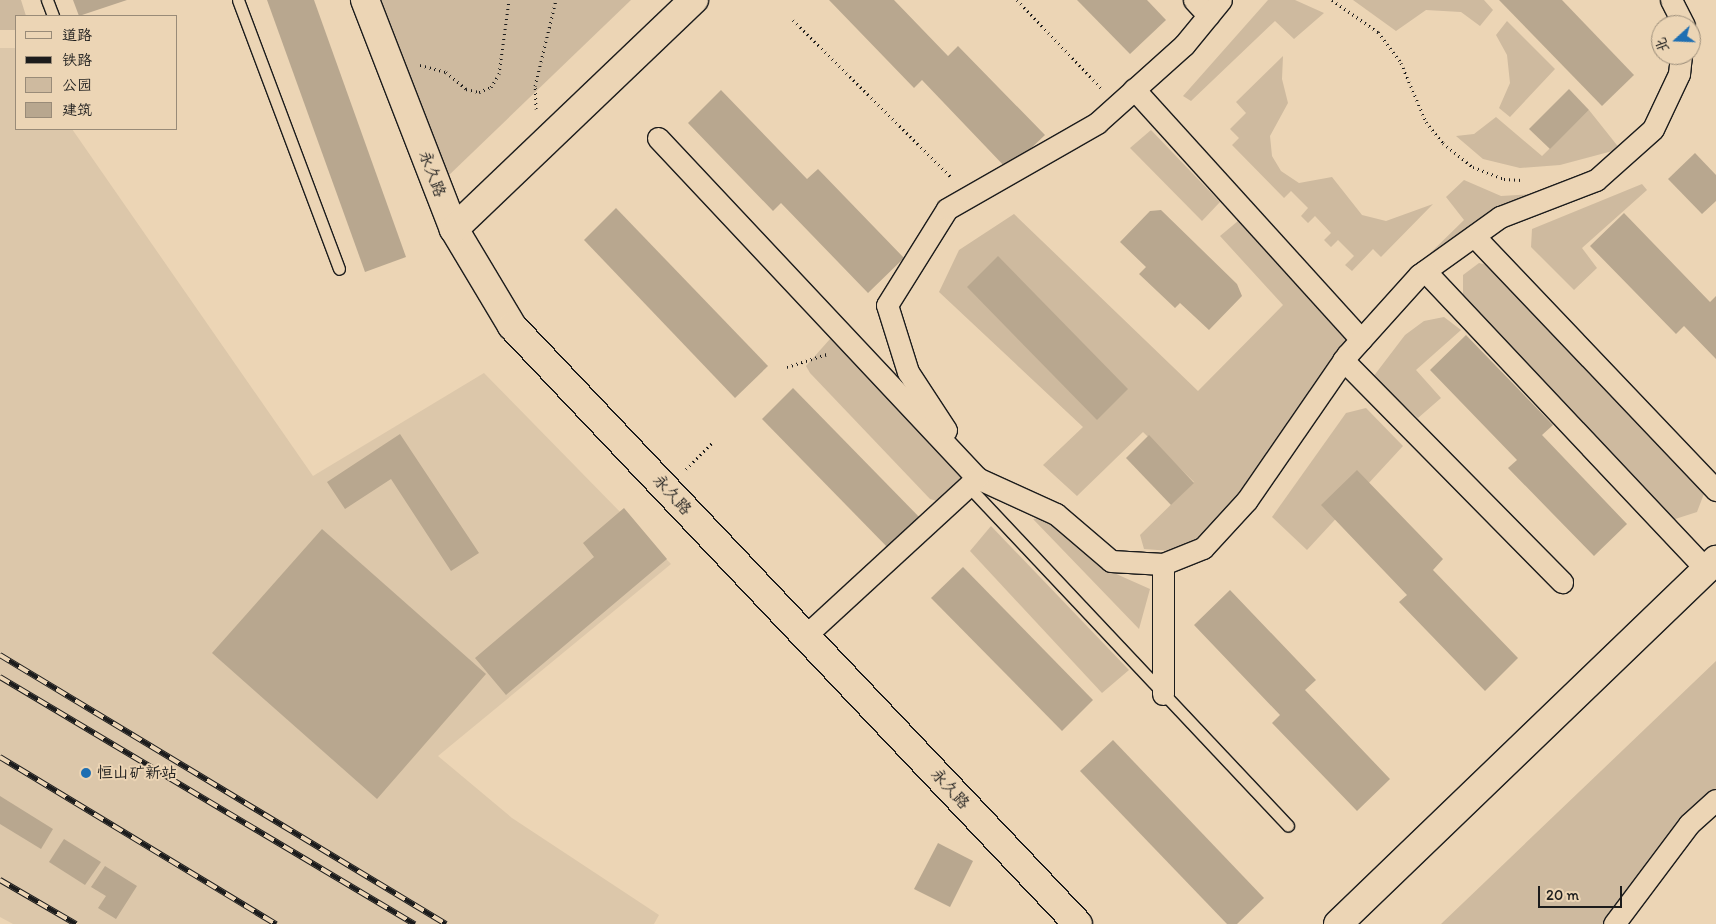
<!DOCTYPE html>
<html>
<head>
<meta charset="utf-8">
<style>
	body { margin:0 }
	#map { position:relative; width:1716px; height:924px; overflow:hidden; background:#ecd5b5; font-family:Itim,"LXGW WenKai TC",sans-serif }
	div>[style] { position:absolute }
	.built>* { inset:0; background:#dcc7aa }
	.green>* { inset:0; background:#ceba9f }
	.building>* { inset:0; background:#b8a78f }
	.path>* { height:3px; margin-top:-1.5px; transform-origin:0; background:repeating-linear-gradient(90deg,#1c1c1c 0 1px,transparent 0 5px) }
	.roads { filter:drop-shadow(1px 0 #1c1c1c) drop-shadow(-1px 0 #1c1c1c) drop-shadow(0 1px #1c1c1c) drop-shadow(0 -1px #1c1c1c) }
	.lane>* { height:11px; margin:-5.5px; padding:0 5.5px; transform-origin:5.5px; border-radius:5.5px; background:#ecd5b5 }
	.street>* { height:21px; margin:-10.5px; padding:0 10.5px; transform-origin:10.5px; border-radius:10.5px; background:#ecd5b5 }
	.secondary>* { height:28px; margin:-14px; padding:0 14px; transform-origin:14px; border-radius:14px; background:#ecd5b5 }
	.rail>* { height:5.5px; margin-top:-2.75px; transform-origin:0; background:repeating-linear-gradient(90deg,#ecd5b5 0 11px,#1c1c1c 0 22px); box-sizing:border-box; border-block:1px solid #1c1c1c }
	.dots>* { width:14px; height:14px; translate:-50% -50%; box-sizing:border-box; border:2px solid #ecd5b5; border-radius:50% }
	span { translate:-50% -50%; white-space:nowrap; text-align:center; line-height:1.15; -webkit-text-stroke:4px #ecd5b5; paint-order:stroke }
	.street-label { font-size:16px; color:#1c1c1c }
	.poi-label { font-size:16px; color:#1c1c1c }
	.left { translate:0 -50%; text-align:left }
	.legend { position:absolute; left:15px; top:15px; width:162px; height:115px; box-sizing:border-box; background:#ecd5b5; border:1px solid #998b78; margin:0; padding:6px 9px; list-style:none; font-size:15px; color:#1c1c1c }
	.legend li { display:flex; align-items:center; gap:10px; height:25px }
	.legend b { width:25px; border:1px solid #998b78 }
	.north { position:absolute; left:1651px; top:15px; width:50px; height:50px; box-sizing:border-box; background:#ecd5b5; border:1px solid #998b78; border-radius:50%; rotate:250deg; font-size:14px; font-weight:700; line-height:20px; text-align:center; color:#1c1c1c }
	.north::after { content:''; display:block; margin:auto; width:18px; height:22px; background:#1f6fb2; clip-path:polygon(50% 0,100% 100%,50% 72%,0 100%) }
	.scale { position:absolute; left:1538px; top:886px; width:84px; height:22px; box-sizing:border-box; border:2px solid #1c1c1c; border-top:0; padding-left:6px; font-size:15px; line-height:18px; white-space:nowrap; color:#1c1c1c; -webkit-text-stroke:4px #ecd5b5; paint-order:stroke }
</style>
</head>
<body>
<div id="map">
	<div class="built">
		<div style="clip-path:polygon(0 48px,16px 48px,16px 129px,72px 129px,313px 476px,484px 373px,671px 564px,438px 756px,512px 818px,659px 915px,654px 924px,13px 924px,0 917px)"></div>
	</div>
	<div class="green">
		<div style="clip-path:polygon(0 0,21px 0,26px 16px,16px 16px,16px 30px,0 30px)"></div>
		<div style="clip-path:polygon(375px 0,631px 0,447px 177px)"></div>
		<div style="clip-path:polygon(1268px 0,1295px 0,1324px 13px,1294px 39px,1275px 21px,1191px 101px,1183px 96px)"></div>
		<div style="clip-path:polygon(1353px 0,1484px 0,1493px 10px,1480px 26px,1461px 12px,1426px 10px,1396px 31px)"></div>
		<div style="clip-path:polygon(1507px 21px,1555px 69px,1510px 117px,1499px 108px,1510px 83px,1507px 55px,1496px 35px)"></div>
		<div style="clip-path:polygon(1283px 56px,1282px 79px,1288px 103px,1270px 136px,1272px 156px,1281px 171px,1299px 183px,1332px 177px,1362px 215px,1386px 221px,1433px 204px,1381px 257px,1373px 249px,1352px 271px,1345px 265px,1354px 256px,1338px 240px,1331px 247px,1324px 240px,1331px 233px,1315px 216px,1308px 223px,1301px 216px,1308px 208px,1291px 191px,1284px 198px,1232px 145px,1239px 138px,1230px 129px,1246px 113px,1236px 102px)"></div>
		<div style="clip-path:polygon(1589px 110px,1620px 149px,1560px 165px,1520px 168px,1483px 159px,1456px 136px,1474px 134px,1496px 117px,1542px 156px)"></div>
		<div style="clip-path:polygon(1151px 130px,1220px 202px,1202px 221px,1130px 148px)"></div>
		<div style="clip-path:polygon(1464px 180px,1501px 196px,1534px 194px,1375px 315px,1371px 311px,1464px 220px,1446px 197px)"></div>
		<div style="clip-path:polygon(1642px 184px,1647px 190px,1582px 248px,1597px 268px,1574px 290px,1531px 247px,1532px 229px)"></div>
		<div style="clip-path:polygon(1014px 214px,1198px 391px,1283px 305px,1220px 236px,1238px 221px,1350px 339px,1240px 495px,1199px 539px,1171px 551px,1144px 549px,1140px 535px,1194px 482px,1143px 432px,1077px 496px,1043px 465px,1083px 427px,939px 292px,959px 250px)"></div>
		<div style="clip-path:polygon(1479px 263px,1492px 266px,1705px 491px,1697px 512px,1669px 521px,1463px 296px,1463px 275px)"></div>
		<div style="clip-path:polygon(1444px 317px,1461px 330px,1416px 370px,1441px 398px,1418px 418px,1373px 377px,1405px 335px,1424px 321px)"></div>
		<div style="clip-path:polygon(830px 339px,841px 339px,971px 477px,944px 503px,930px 499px,810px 373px,806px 366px)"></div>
		<div style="clip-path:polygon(1366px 408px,1403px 446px,1307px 550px,1272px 517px,1346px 413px)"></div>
		<div style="clip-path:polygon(1046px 517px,1058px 522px,1114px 573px,1150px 589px,1139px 629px,1033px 519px)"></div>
		<div style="clip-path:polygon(991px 526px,1129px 670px,1102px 693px,970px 551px)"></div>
		<div style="clip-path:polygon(1716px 661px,1716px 789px,1693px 809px,1605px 924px,1441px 924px)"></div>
	</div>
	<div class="building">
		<div style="clip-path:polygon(73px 0,127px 0,79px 16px)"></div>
		<div style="clip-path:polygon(267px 0,314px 0,406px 257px,365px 272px)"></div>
		<div style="clip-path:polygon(829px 0,894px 0,948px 56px,958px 46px,1045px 135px,1008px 170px,922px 80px,914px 88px)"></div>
		<div style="clip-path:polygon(1077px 0,1147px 0,1166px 20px,1130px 54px)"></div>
		<div style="clip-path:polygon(1499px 0,1562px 0,1634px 75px,1602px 106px)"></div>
		<div style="clip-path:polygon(1569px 89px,1589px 110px,1550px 149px,1529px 129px)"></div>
		<div style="clip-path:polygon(721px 90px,807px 179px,818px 169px,904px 258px,868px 293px,781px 203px,773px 211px,688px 123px)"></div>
		<div style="clip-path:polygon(1695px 153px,1716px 175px,1716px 201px,1702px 214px,1668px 179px)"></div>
		<div style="clip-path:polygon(616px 208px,768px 366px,735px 398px,584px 240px)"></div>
		<div style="clip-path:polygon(1161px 210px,1237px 284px,1242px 296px,1209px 330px,1180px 303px,1175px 308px,1139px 274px,1146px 267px,1120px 242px,1150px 211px)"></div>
		<div style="clip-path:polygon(1624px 213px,1710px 302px,1716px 296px,1716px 359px,1684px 326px,1676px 334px,1590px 246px)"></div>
		<div style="clip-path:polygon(998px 256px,1128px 389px,1097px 420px,967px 287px)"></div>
		<div style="clip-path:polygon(1466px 335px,1553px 425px,1542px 435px,1627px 524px,1594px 556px,1508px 468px,1517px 460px,1430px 370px)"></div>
		<div style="clip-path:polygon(793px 388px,924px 522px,892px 552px,762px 419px)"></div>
		<div style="clip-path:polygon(400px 434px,479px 553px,451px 571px,391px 479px,345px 509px,327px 482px)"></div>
		<div style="clip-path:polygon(1149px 435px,1194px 483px,1171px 505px,1126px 458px)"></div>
		<div style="clip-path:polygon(1357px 470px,1443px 559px,1433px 570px,1518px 658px,1485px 691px,1399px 602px,1407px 595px,1321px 505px)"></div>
		<div style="clip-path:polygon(624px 508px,667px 559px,506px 695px,475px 658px,594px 557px,583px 543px)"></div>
		<div style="clip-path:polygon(322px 529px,486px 674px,377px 799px,212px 653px)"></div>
		<div style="clip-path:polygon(963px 567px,1093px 700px,1062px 731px,931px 598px)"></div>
		<div style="clip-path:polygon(1230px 590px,1316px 680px,1305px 690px,1390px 779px,1357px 811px,1272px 723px,1280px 715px,1194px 625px)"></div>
		<div style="clip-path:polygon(1113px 740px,1264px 898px,1237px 924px,1227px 924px,1080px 771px)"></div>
		<div style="clip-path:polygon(0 796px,53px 829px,41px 849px,0 824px)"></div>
		<div style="clip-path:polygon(64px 839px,101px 862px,85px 885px,49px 862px)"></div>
		<div style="clip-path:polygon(938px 843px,973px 861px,950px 907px,914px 889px)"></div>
		<div style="clip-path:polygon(105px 866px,137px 886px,116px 919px,98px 908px,106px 896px,91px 887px)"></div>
	</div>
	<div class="path">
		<div style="left:1017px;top:0;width:122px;rotate:46.3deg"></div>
		<div style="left:1332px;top:0;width:56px;rotate:34.8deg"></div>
		<div style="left:1378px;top:32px;width:39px;rotate:53deg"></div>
		<div style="left:1401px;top:63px;width:64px;rotate:67deg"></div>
		<div style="left:1426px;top:122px;width:27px;rotate:51deg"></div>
		<div style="left:1443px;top:143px;width:38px;rotate:39deg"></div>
		<div style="left:1473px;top:167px;width:33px;rotate:21deg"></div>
		<div style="left:1504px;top:179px;width:18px;rotate:3deg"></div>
		<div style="left:793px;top:20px;width:224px;rotate:44.8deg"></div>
		<div style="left:420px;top:65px;width:27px;rotate:15deg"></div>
		<div style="left:446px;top:72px;width:26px;rotate:40deg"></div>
		<div style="left:466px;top:89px;width:13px;rotate:13deg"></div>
		<div style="left:479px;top:92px;width:13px;rotate:-23deg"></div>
		<div style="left:491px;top:87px;width:15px;rotate:-58deg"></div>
		<div style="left:499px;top:74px;width:75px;rotate:-82.3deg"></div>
		<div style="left:536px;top:109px;width:23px;rotate:-92deg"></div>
		<div style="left:535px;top:86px;width:89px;rotate:-76.3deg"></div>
		<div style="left:787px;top:367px;width:42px;rotate:-18deg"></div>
		<div style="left:686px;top:469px;width:40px;rotate:-45deg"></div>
	</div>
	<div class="roads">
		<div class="lane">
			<div style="left:47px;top:0;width:17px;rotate:69deg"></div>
			<div style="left:238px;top:0;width:287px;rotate:69.4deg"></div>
			<div style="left:969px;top:487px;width:465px;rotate:46.7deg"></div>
		</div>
		<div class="street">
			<div style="left:1194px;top:0;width:21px;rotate:47deg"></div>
			<div style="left:1671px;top:0;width:28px;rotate:63deg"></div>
			<div style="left:1134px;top:89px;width:338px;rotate:47.8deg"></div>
			<div style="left:658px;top:138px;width:466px;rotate:46.8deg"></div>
			<div style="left:977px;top:478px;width:87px;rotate:24.5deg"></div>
			<div style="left:1056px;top:514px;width:72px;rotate:40.5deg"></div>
			<div style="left:1111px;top:561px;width:52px;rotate:3.3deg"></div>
			<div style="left:1163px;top:564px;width:43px;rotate:-21.8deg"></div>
			<div style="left:1203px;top:548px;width:65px;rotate:-47.5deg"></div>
			<div style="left:1247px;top:500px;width:176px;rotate:-55.4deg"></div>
			<div style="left:1347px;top:355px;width:108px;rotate:-48deg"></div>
			<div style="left:1419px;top:275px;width:100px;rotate:-35.6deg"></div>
			<div style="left:1500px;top:217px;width:103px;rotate:-21.1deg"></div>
			<div style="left:1596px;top:180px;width:76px;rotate:-41.8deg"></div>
			<div style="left:1653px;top:129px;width:61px;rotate:-64.7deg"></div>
			<div style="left:1679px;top:74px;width:19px;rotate:-84deg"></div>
			<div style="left:1474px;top:236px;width:351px;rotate:46.4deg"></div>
			<div style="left:1425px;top:271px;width:410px;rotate:46.7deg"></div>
			<div style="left:1343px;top:360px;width:312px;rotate:45.4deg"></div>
			<div style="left:946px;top:430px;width:69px;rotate:-123.2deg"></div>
			<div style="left:908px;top:372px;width:70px;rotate:-107.4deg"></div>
			<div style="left:887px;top:305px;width:113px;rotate:-58deg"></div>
			<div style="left:947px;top:209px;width:173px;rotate:-29.8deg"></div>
			<div style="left:1097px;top:123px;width:117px;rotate:-41.9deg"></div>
			<div style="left:1184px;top:45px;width:58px;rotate:-50.6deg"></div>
			<div style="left:1163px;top:564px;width:130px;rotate:90deg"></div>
			<div style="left:805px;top:636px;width:234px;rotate:-42.6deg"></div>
			<div style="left:1614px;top:924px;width:125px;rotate:-53.1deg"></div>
			<div style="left:1689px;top:824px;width:36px;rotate:-42deg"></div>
		</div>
		<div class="secondary">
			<div style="left:365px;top:0;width:246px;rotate:68.8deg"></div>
			<div style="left:454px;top:229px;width:113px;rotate:59.1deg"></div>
			<div style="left:512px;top:326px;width:823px;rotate:46.57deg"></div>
			<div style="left:454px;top:229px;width:332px;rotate:-43.7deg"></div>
			<div style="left:1338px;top:924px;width:525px;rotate:-43.92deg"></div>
		</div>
	</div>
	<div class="rail">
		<div style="left:0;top:655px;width:521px;rotate:31.1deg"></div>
		<div style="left:0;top:677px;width:483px;rotate:30.8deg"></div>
		<div style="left:0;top:757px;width:323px;rotate:31.2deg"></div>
		<div style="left:0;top:880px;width:88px;rotate:30.1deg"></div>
	</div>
	<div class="dots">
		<div style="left:86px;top:773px;background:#1f6fb2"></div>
	</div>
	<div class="street-label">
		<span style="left:432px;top:174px;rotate:69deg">永久路</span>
		<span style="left:672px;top:495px;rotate:47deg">永久路</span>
		<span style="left:950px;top:789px;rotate:47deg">永久路</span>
	</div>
	<div class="poi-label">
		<span class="left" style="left:97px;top:773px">恒山矿新站</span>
	</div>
	<ul class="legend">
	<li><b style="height:6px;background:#ecd5b5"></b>道路</li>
	<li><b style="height:6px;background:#1c1c1c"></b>铁路</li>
	<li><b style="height:14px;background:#ceba9f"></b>公园</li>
	<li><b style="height:14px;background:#b8a78f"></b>建筑</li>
	</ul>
	<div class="north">北</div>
	<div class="scale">20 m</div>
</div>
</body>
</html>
